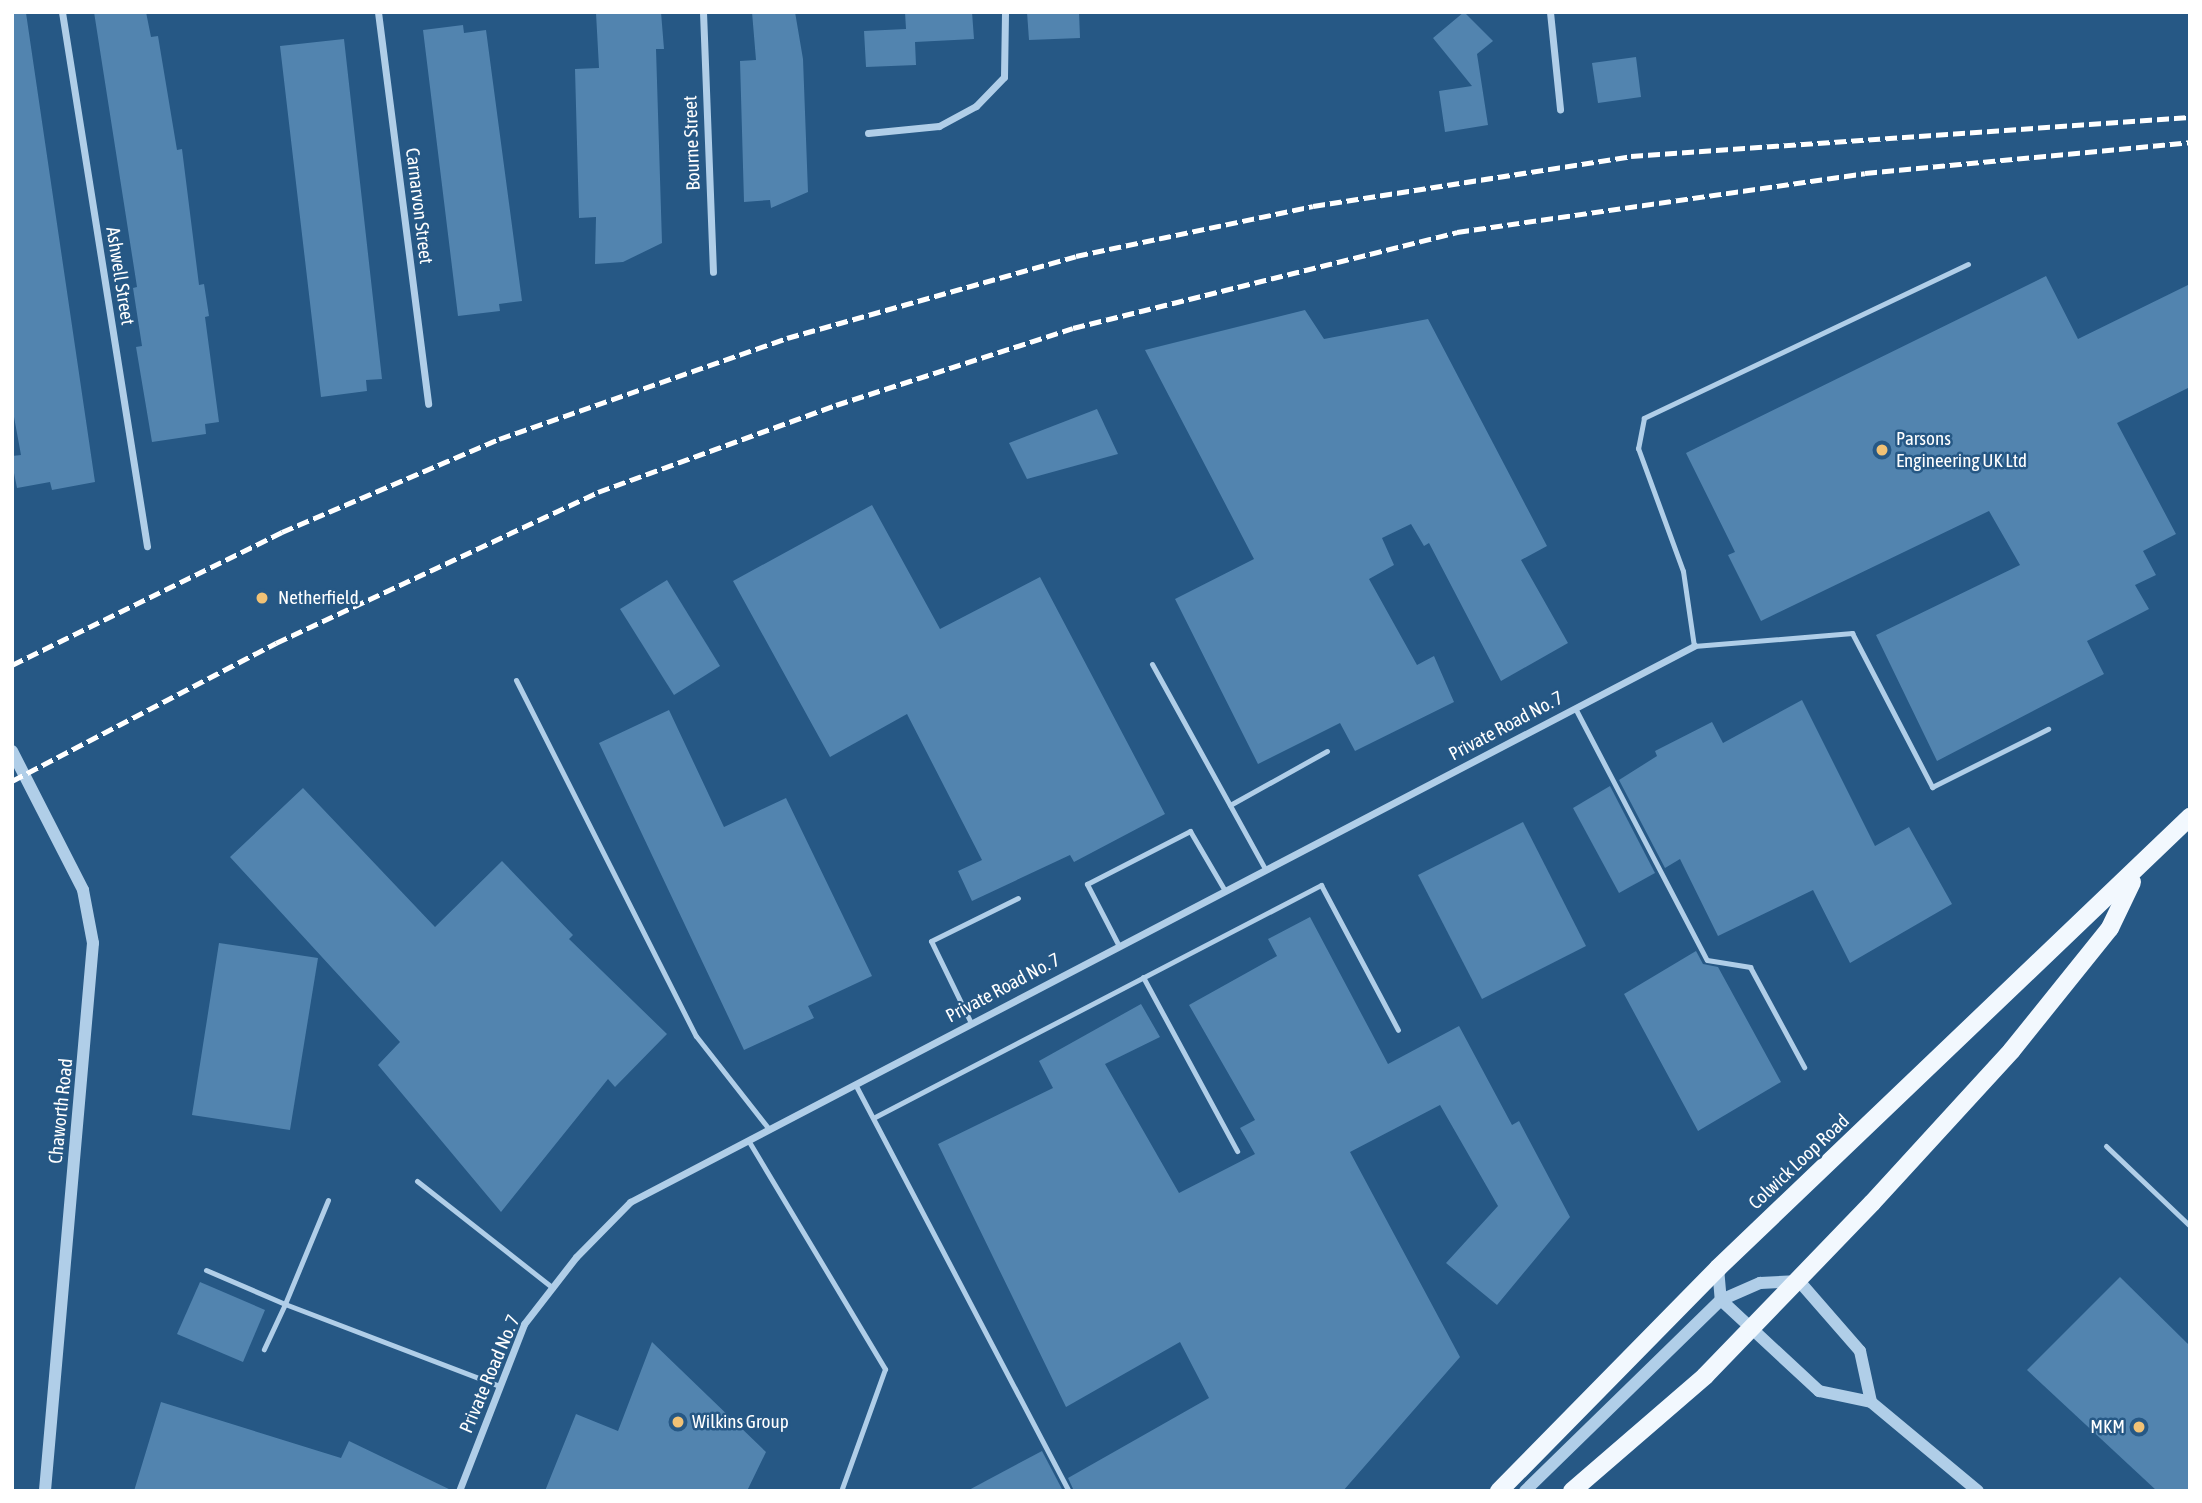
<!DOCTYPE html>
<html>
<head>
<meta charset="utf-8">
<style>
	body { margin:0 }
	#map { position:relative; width:2202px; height:1503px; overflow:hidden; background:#265885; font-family:"Asap Condensed",sans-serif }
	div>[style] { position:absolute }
	.building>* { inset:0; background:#5284af }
	.service>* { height:5px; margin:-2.5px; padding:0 2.5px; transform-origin:2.5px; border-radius:2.5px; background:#b0cee8 }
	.minor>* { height:7px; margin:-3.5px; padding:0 3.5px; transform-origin:3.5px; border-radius:3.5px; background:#b0cee8 }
	.tertiary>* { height:12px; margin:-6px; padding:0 6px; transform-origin:6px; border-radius:6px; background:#b0cee8 }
	.primary>* { height:18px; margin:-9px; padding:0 9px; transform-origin:9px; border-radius:9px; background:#f2f8fe }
	.rail>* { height:5px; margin-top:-2.5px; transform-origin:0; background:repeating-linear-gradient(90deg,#fff 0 12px,transparent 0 17px) }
	.dots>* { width:19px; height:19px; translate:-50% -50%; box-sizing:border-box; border:4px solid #265885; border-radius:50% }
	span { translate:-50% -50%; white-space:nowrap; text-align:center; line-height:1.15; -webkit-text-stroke:5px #265885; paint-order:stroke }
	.street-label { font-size:19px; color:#fff }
	.poi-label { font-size:19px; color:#fff }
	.left { translate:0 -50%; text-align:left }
	.right { translate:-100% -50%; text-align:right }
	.frame { position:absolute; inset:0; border:14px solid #fff; pointer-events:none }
</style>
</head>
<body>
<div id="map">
	<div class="building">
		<div style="clip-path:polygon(94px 12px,146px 12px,151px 37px,158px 36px,177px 150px,182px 149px,199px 285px,204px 284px,209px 316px,205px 317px,219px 422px,205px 424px,206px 434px,152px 442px,136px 347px,142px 346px,133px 288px,137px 287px)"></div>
		<div style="clip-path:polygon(661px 12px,664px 49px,656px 49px,662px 243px,623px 262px,595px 264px,596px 217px,579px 218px,575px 69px,599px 68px,596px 13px)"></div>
		<div style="clip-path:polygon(752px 12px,795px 12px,803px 59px,808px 192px,771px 208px,770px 200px,744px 202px,740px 61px,756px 60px)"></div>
		<div style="clip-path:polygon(905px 12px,972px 12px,974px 39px,915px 42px,916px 65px,866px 67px,864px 31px,906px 29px)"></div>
		<div style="clip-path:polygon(1027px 12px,1079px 12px,1080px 38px,1029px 40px)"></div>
		<div style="clip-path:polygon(1464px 12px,1493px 41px,1477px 54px,1488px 125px,1445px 132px,1439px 91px,1472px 86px,1433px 38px)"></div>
		<div style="clip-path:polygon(26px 13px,95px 482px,52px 490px,50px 482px,17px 488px,12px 463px,12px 456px,21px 455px,12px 406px,12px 14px)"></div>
		<div style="clip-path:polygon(463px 25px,464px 33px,486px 30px,522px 301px,499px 304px,500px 311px,458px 316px,423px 30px)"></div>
		<div style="clip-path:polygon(344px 39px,382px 379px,366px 380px,367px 391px,321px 397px,280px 46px)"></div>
		<div style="clip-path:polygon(1636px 57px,1641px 97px,1598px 103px,1592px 63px)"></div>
		<div style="clip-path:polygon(2046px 276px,2078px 339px,2190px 284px,2190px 387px,2117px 423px,2176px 534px,2143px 551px,2156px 575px,2135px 585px,2149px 609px,2087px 641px,2104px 674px,1937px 761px,1876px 635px,2020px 565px,1989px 511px,1761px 621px,1728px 555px,1735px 552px,1686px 453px)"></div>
		<div style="clip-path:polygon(1305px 310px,1324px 339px,1428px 319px,1547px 546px,1521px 560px,1568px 643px,1501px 681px,1429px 543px,1424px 546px,1411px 524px,1382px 538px,1394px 565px,1369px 579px,1417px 665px,1434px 656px,1454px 702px,1355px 751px,1340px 723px,1258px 764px,1175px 599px,1254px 559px,1145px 350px)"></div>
		<div style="clip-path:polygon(1097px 409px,1118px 454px,1027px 479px,1009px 443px)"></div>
		<div style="clip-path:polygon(872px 505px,940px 629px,1040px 577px,1165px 814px,1074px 862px,1070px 855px,972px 901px,958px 871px,982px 860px,907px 714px,830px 757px,733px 581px)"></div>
		<div style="clip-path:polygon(667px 580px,720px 666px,674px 695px,620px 609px)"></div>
		<div style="clip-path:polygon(1802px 700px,1875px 846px,1909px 827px,1952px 904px,1850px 963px,1813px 890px,1718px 936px,1680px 859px,1665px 868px,1619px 780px,1657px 756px,1655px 751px,1712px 722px,1723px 743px)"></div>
		<div style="clip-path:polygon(669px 710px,724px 827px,786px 798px,872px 976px,808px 1006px,814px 1018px,744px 1050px,599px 743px)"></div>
		<div style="clip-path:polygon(1610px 786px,1655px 873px,1619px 893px,1573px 808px)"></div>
		<div style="clip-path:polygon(303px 788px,435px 927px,502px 861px,573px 935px,569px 939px,667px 1034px,615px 1087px,608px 1079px,501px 1212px,378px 1065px,400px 1042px,230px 857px)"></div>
		<div style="clip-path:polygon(1523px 822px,1586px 946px,1482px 999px,1418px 875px)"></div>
		<div style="clip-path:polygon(1310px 917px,1388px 1064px,1459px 1026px,1512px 1125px,1519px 1121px,1570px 1217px,1497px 1305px,1446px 1263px,1498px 1206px,1440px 1105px,1350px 1152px,1460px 1357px,1343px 1491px,1074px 1491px,1068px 1478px,1209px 1398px,1180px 1342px,1066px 1407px,938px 1144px,1053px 1088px,1039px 1061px,1141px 1004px,1160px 1037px,1105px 1064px,1179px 1193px,1255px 1154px,1240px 1128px,1255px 1120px,1189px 1005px,1277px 956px,1268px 939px)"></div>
		<div style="clip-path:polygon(219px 943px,318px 958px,290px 1130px,192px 1115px)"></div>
		<div style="clip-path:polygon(1696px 951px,1703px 964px,1718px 967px,1781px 1082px,1698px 1131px,1624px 994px)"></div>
		<div style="clip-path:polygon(2120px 1277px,2190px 1346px,2190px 1491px,2157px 1491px,2027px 1370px)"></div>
		<div style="clip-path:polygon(200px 1282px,265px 1310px,243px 1362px,177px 1334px)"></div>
		<div style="clip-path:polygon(652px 1342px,766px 1452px,747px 1491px,545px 1491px,576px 1414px,618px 1431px)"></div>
		<div style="clip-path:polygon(161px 1402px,341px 1458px,349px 1441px,453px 1491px,134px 1491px)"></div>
		<div style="clip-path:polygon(1042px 1451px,1063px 1491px,967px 1491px)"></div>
	</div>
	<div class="service">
		<div style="left:1968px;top:264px;width:359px;rotate:154.6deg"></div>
		<div style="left:1644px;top:418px;width:31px;rotate:101deg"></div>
		<div style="left:1638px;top:448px;width:131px;rotate:69.9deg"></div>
		<div style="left:1683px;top:571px;width:76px;rotate:81.7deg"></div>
		<div style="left:1694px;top:646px;width:159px;rotate:-4.7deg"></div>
		<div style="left:1852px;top:633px;width:174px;rotate:62.5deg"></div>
		<div style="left:1932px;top:787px;width:130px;rotate:-26.6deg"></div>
		<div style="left:1152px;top:664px;width:234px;rotate:61.1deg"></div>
		<div style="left:516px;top:680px;width:399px;rotate:63.2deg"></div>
		<div style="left:696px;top:1036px;width:118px;rotate:51.9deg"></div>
		<div style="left:1575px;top:708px;width:284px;rotate:62.4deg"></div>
		<div style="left:1707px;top:960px;width:44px;rotate:9.2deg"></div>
		<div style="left:1750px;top:967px;width:114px;rotate:61.6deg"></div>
		<div style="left:1230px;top:805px;width:111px;rotate:-29.1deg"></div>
		<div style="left:1119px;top:946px;width:70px;rotate:-117.3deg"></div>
		<div style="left:1087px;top:884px;width:116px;rotate:-27.2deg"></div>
		<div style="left:1190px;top:831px;width:69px;rotate:59.7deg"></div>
		<div style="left:1143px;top:977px;width:198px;rotate:61.6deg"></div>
		<div style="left:971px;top:1023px;width:91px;rotate:-116deg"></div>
		<div style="left:931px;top:941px;width:97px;rotate:-26.3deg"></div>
		<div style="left:855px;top:1084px;width:460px;rotate:62.3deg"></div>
		<div style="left:875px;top:1117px;width:503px;rotate:-27.48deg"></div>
		<div style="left:1321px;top:885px;width:164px;rotate:62deg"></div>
		<div style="left:748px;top:1140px;width:267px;rotate:59.1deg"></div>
		<div style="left:885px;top:1369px;width:130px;rotate:109.8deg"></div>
		<div style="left:2106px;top:1146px;width:116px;rotate:43.6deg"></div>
		<div style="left:417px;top:1181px;width:173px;rotate:38.2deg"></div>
		<div style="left:328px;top:1200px;width:113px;rotate:112.5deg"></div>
		<div style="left:285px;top:1304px;width:230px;rotate:20.9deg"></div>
		<div style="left:206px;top:1270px;width:86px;rotate:23.3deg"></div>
		<div style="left:285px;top:1304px;width:50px;rotate:115deg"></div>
	</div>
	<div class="minor">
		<div style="left:62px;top:12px;width:541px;rotate:80.96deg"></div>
		<div style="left:378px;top:12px;width:395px;rotate:82.7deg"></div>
		<div style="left:703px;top:12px;width:260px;rotate:87.8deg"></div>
		<div style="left:1550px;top:12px;width:98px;rotate:84.1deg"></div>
		<div style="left:868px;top:133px;width:71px;rotate:-5.6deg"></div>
		<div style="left:939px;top:126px;width:42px;rotate:-28.4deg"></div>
		<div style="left:976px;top:106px;width:40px;rotate:-46deg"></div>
		<div style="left:1004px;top:77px;width:65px;rotate:-89.1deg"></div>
		<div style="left:459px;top:1491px;width:179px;rotate:-68.7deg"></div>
		<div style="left:524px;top:1324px;width:85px;rotate:-52.2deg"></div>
		<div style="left:576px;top:1257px;width:77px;rotate:-45.5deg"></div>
		<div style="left:630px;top:1202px;width:1201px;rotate:-27.59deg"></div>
	</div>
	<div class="tertiary">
		<div style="left:12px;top:751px;width:156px;rotate:62.9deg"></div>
		<div style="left:83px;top:890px;width:54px;rotate:79.3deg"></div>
		<div style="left:93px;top:943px;width:550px;rotate:95.01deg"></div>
		<div style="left:1718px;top:1268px;width:32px;rotate:85deg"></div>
		<div style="left:1721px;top:1300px;width:134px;rotate:42.9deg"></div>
		<div style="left:1819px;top:1391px;width:53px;rotate:11.9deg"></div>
		<div style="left:1871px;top:1402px;width:139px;rotate:39.8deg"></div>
		<div style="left:1525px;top:1491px;width:274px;rotate:-44.3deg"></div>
		<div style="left:1721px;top:1300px;width:43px;rotate:-23.6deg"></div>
		<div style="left:1760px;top:1283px;width:39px;rotate:-3deg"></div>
		<div style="left:1799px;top:1281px;width:93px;rotate:48.9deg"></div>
		<div style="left:1860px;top:1351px;width:52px;rotate:77.8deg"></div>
	</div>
	<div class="primary">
		<div style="left:1499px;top:1491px;width:313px;rotate:-45.5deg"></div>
		<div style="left:1718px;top:1268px;width:653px;rotate:-43.7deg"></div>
		<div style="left:1572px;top:1491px;width:176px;rotate:-40.8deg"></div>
		<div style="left:1705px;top:1376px;width:240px;rotate:-46deg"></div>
		<div style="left:1872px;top:1203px;width:207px;rotate:-47.5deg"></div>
		<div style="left:2012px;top:1050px;width:156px;rotate:-51.2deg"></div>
		<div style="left:2110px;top:928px;width:51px;rotate:-64.4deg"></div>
	</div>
	<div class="rail">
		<div style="left:12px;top:665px;width:301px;rotate:-26.2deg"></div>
		<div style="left:282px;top:532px;width:236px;rotate:-23.2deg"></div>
		<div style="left:499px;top:439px;width:305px;rotate:-19.3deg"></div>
		<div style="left:787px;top:338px;width:300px;rotate:-15.8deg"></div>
		<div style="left:1076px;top:256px;width:242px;rotate:-11.9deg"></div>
		<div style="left:1313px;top:206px;width:322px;rotate:-8.9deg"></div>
		<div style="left:1631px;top:156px;width:560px;rotate:-3.99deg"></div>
		<div style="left:12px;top:781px;width:298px;rotate:-27.6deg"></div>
		<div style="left:276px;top:643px;width:356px;rotate:-25.1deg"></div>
		<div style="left:598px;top:492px;width:253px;rotate:-20.1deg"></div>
		<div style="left:836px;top:405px;width:249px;rotate:-18deg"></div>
		<div style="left:1073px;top:328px;width:396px;rotate:-14deg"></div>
		<div style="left:1457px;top:232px;width:412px;rotate:-8.2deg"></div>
		<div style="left:1865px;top:173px;width:326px;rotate:-5.4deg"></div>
	</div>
	<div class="dots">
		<div style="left:1882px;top:450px;background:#f1c275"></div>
		<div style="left:262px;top:598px;background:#f1c275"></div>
		<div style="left:678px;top:1422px;background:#f1c275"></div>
		<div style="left:2139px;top:1427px;background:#f1c275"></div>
	</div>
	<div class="street-label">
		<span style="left:692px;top:143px;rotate:-92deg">Bourne Street</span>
		<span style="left:419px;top:206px;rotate:83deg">Carnarvon Street</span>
		<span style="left:120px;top:276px;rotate:81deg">Ashwell Street</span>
		<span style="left:1506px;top:726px;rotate:-28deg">Private Road No. 7</span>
		<span style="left:1003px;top:988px;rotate:-28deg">Private Road No. 7</span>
		<span style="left:61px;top:1111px;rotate:-84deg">Chaworth Road</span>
		<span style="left:1799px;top:1162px;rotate:-43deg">Colwick Loop Road</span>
		<span style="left:490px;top:1374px;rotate:-67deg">Private Road No. 7</span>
	</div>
	<div class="poi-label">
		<span class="left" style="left:1896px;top:450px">Parsons<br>Engineering UK Ltd</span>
		<span class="left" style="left:278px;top:598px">Netherfield</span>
		<span class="left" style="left:692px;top:1422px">Wilkins Group</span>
		<span class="right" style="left:2125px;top:1427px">MKM</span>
	</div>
	<div class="frame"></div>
</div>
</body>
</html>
